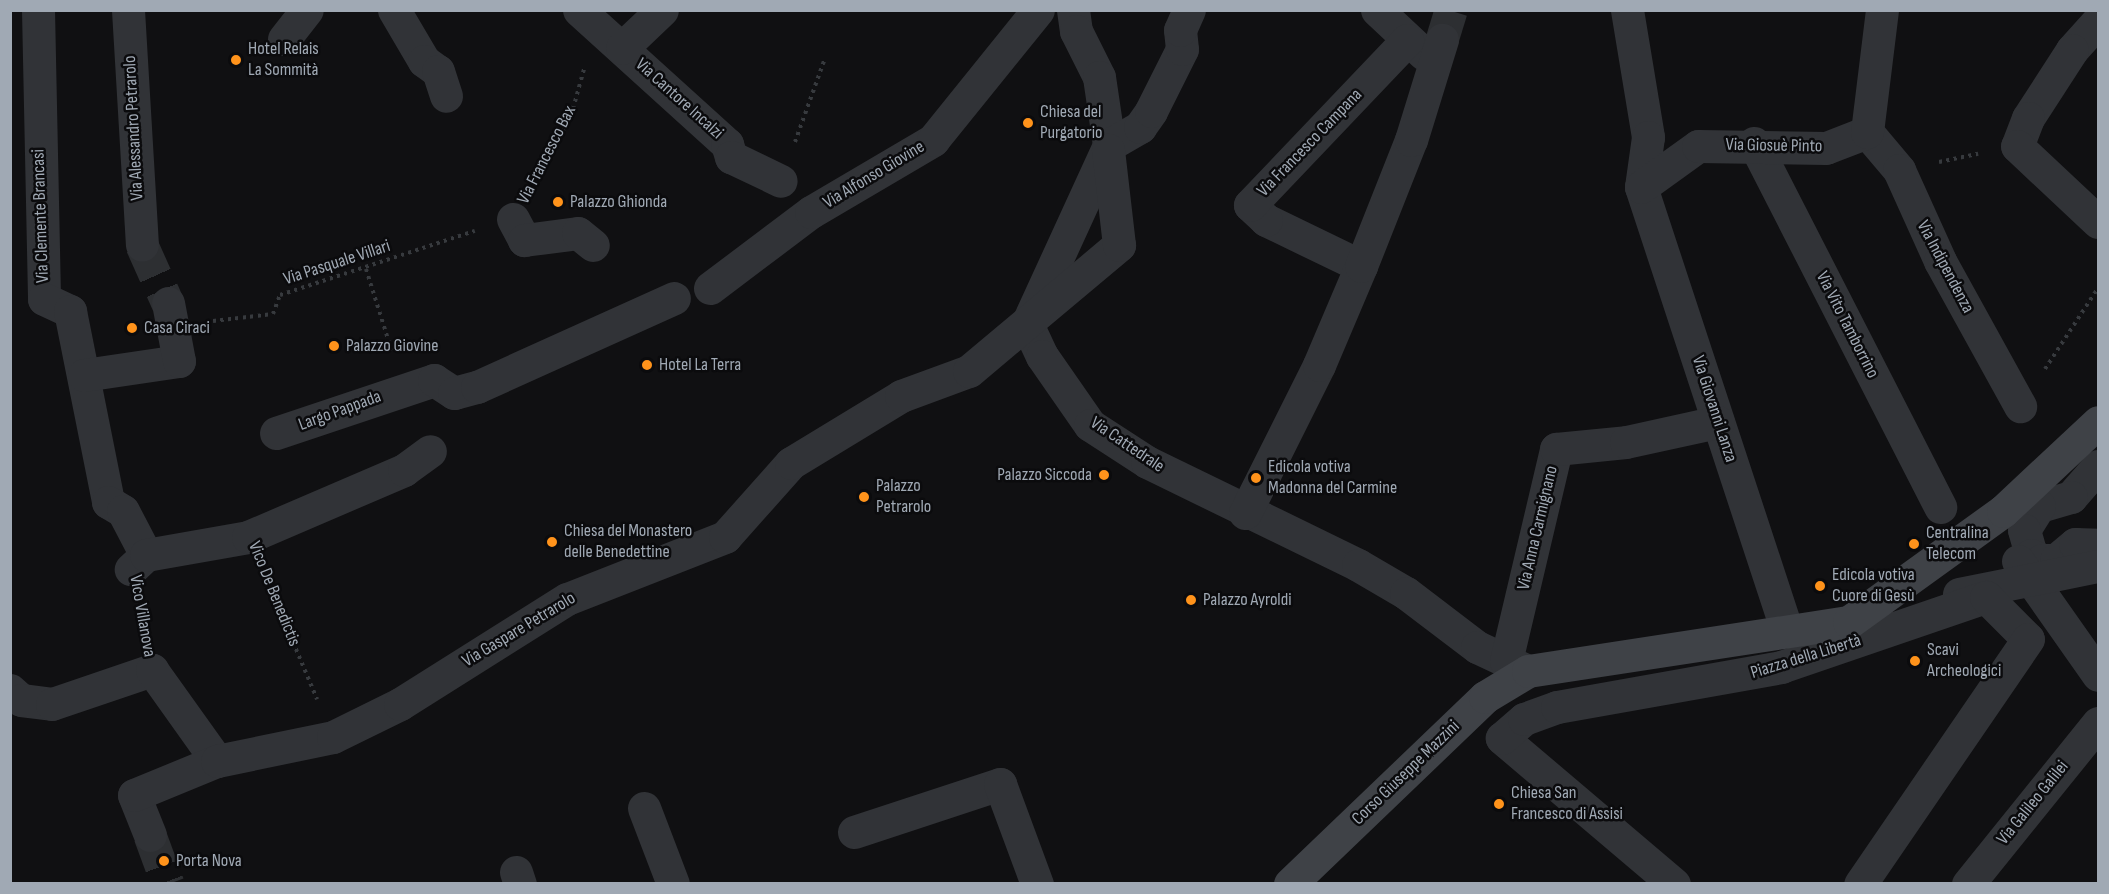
<!DOCTYPE html>
<html>
<head>
<meta charset="utf-8">
<style>
	body { margin:0 }
	#map { position:relative; width:2109px; height:894px; overflow:hidden; background:#101012; font-family:"Sofia Sans Condensed",sans-serif }
	div>[style] { position:absolute }
	.street-tunnel>* { height:33px; margin-top:-16.5px; transform-origin:0; background:repeating-linear-gradient(90deg,#2d2f32 0 33px,transparent 0 49px) }
	.path>* { height:4px; margin-top:-2px; transform-origin:0; background:repeating-linear-gradient(90deg,#373a3e 0 3px,transparent 0 7.5px) }
	.street>* { height:33px; margin:-16.5px; padding:0 16.5px; transform-origin:16.5px; border-radius:16.5px; background:#313337 }
	.secondary>* { height:33px; margin:-16.5px; padding:0 16.5px; transform-origin:16.5px; border-radius:16.5px; background:#3f4247 }
	.dots>* { width:16px; height:16px; translate:-50% -50%; box-sizing:border-box; border:3px solid #0b0b0d; border-radius:50% }
	span { translate:-50% -50%; white-space:nowrap; text-align:center; line-height:1.15; -webkit-text-stroke:5px #0b0b0d; paint-order:stroke }
	.poi-label { font-size:18px; color:#a0a9b4 }
	.left { translate:0 -50%; text-align:left }
	.right { translate:-100% -50%; text-align:right }
	.street-label { font-size:18px; color:#a0a9b4 }
	.frame { position:absolute; inset:0; border:12px solid #a0a9b4; pointer-events:none }
</style>
</head>
<body>
<div id="map">
	<div class="street-tunnel">
		<div style="left:1442px;top:40px;width:31px;rotate:-73deg"></div>
		<div style="left:142px;top:245px;width:64px;rotate:65.9deg"></div>
		<div style="left:150px;top:835px;width:52px;rotate:69.8deg"></div>
	</div>
	<div class="path">
		<div style="left:795px;top:142px;width:86px;rotate:-70.3deg"></div>
		<div style="left:1939px;top:162px;width:40px;rotate:-12deg"></div>
		<div style="left:533px;top:184px;width:78px;rotate:-60.8deg"></div>
		<div style="left:571px;top:116px;width:49px;rotate:-74.5deg"></div>
		<div style="left:366px;top:269px;width:87px;rotate:72.6deg"></div>
		<div style="left:213px;top:321px;width:60px;rotate:-6.7deg"></div>
		<div style="left:273px;top:314px;width:20px;rotate:-70deg"></div>
		<div style="left:280px;top:295px;width:205px;rotate:-18.2deg"></div>
		<div style="left:2045px;top:369px;width:97px;rotate:-56.8deg"></div>
		<div style="left:264px;top:573px;width:137px;rotate:67.2deg"></div>
		<div style="left:139px;top:607px;width:25px;rotate:78deg"></div>
	</div>
	<div class="street">
		<div style="left:38px;top:10px;width:289px;rotate:88.8deg"></div>
		<div style="left:44px;top:299px;width:29px;rotate:25deg"></div>
		<div style="left:70px;top:311px;width:195px;rotate:78.7deg"></div>
		<div style="left:108px;top:502px;width:17px;rotate:31deg"></div>
		<div style="left:123px;top:511px;width:50px;rotate:62.4deg"></div>
		<div style="left:146px;top:555px;width:21px;rotate:137deg"></div>
		<div style="left:128px;top:10px;width:235px;rotate:86.6deg"></div>
		<div style="left:394px;top:10px;width:59px;rotate:59.5deg"></div>
		<div style="left:424px;top:61px;width:17px;rotate:36deg"></div>
		<div style="left:438px;top:71px;width:26px;rotate:72deg"></div>
		<div style="left:579px;top:10px;width:200px;rotate:42.2deg"></div>
		<div style="left:727px;top:144px;width:14px;rotate:73deg"></div>
		<div style="left:731px;top:157px;width:55px;rotate:25.6deg"></div>
		<div style="left:1073px;top:10px;width:21px;rotate:82deg"></div>
		<div style="left:1076px;top:31px;width:51px;rotate:63.4deg"></div>
		<div style="left:1099px;top:77px;width:69px;rotate:81.6deg"></div>
		<div style="left:1109px;top:145px;width:197px;rotate:114.6deg"></div>
		<div style="left:1027px;top:324px;width:35px;rotate:65deg"></div>
		<div style="left:1042px;top:356px;width:84px;rotate:55.2deg"></div>
		<div style="left:1090px;top:425px;width:68px;rotate:33deg"></div>
		<div style="left:1147px;top:462px;width:235px;rotate:26deg"></div>
		<div style="left:1358px;top:565px;width:56px;rotate:30.3deg"></div>
		<div style="left:1406px;top:593px;width:89px;rotate:37.3deg"></div>
		<div style="left:1477px;top:647px;width:56px;rotate:25.2deg"></div>
		<div style="left:1377px;top:10px;width:64px;rotate:43.1deg"></div>
		<div style="left:1627px;top:10px;width:129px;rotate:80.6deg"></div>
		<div style="left:1648px;top:137px;width:50px;rotate:98deg"></div>
		<div style="left:1641px;top:187px;width:467px;rotate:71.8deg"></div>
		<div style="left:2098px;top:21px;width:39px;rotate:132deg"></div>
		<div style="left:2072px;top:50px;width:81px;rotate:122.9deg"></div>
		<div style="left:2028px;top:118px;width:30px;rotate:111deg"></div>
		<div style="left:2017px;top:146px;width:111px;rotate:43.2deg"></div>
		<div style="left:284px;top:39px;width:37px;rotate:-52deg"></div>
		<div style="left:622px;top:48px;width:55px;rotate:-43.5deg"></div>
		<div style="left:1867px;top:132px;width:50px;rotate:49.9deg"></div>
		<div style="left:1899px;top:170px;width:100px;rotate:65.7deg"></div>
		<div style="left:1940px;top:261px;width:166px;rotate:61.1deg"></div>
		<div style="left:1754px;top:143px;width:409px;rotate:62.9deg"></div>
		<div style="left:1109px;top:145px;width:36px;rotate:-30deg"></div>
		<div style="left:1140px;top:127px;width:19px;rotate:-55deg"></div>
		<div style="left:1151px;top:111px;width:69px;rotate:-63.4deg"></div>
		<div style="left:1182px;top:49px;width:19px;rotate:-96deg"></div>
		<div style="left:1180px;top:30px;width:22px;rotate:-66deg"></div>
		<div style="left:1641px;top:187px;width:70px;rotate:-35.7deg"></div>
		<div style="left:1698px;top:146px;width:128px;rotate:0.9deg"></div>
		<div style="left:1826px;top:148px;width:44px;rotate:-21.3deg"></div>
		<div style="left:1867px;top:132px;width:123px;rotate:-83deg"></div>
		<div style="left:513px;top:219px;width:24px;rotate:62deg"></div>
		<div style="left:524px;top:240px;width:54px;rotate:-7.4deg"></div>
		<div style="left:578px;top:233px;width:19px;rotate:39deg"></div>
		<div style="left:1361px;top:266px;width:106px;rotate:-154.2deg"></div>
		<div style="left:1266px;top:220px;width:22px;rotate:-137deg"></div>
		<div style="left:1250px;top:205px;width:228px;rotate:-46.4deg"></div>
		<div style="left:710px;top:288px;width:126px;rotate:-37deg"></div>
		<div style="left:811px;top:212px;width:142px;rotate:-30.5deg"></div>
		<div style="left:933px;top:140px;width:167px;rotate:-51.1deg"></div>
		<div style="left:84px;top:375px;width:96px;rotate:-8.4deg"></div>
		<div style="left:179px;top:361px;width:59px;rotate:-100.7deg"></div>
		<div style="left:276px;top:433px;width:167px;rotate:-18.5deg"></div>
		<div style="left:434px;top:380px;width:24px;rotate:33deg"></div>
		<div style="left:454px;top:393px;width:24px;rotate:-15deg"></div>
		<div style="left:477px;top:387px;width:216px;rotate:-24.3deg"></div>
		<div style="left:2098px;top:466px;width:41px;rotate:131.1deg"></div>
		<div style="left:2071px;top:497px;width:33px;rotate:164deg"></div>
		<div style="left:2039px;top:506px;width:28px;rotate:122deg"></div>
		<div style="left:2024px;top:530px;width:26px;rotate:74deg"></div>
		<div style="left:2031px;top:555px;width:12px;rotate:24deg"></div>
		<div style="left:2042px;top:560px;width:14px"></div>
		<div style="left:2056px;top:560px;width:25px;rotate:-40deg"></div>
		<div style="left:2075px;top:544px;width:23px;rotate:2deg"></div>
		<div style="left:1245px;top:513px;width:165px;rotate:-63.4deg"></div>
		<div style="left:1319px;top:365px;width:108px;rotate:-67deg"></div>
		<div style="left:1361px;top:266px;width:136px;rotate:-68.4deg"></div>
		<div style="left:1411px;top:140px;width:105px;rotate:-72.8deg"></div>
		<div style="left:146px;top:555px;width:104px;rotate:-10deg"></div>
		<div style="left:248px;top:537px;width:170px;rotate:-23.2deg"></div>
		<div style="left:404px;top:470px;width:32px;rotate:-36deg"></div>
		<div style="left:2018px;top:561px;width:139px;rotate:54.9deg"></div>
		<div style="left:1959px;top:594px;width:142px;rotate:-11.4deg"></div>
		<div style="left:1506px;top:661px;width:218px;rotate:-76.7deg"></div>
		<div style="left:1556px;top:449px;width:70px;rotate:-5.7deg"></div>
		<div style="left:1626px;top:442px;width:94px;rotate:-12.3deg"></div>
		<div style="left:10px;top:690px;width:15px;rotate:42deg"></div>
		<div style="left:21px;top:700px;width:31px;rotate:7deg"></div>
		<div style="left:52px;top:704px;width:106px;rotate:-18.8deg"></div>
		<div style="left:152px;top:670px;width:112px;rotate:54.5deg"></div>
		<div style="left:644px;top:808px;width:81px;rotate:69.1deg"></div>
		<div style="left:854px;top:832px;width:154px;rotate:-18.2deg"></div>
		<div style="left:1000px;top:784px;width:107px;rotate:69.7deg"></div>
		<div style="left:150px;top:835px;width:43px;rotate:-111.8deg"></div>
		<div style="left:134px;top:795px;width:90px;rotate:-22.3deg"></div>
		<div style="left:217px;top:761px;width:118px;rotate:-11.7deg"></div>
		<div style="left:333px;top:737px;width:75px;rotate:-26.2deg"></div>
		<div style="left:400px;top:704px;width:197px;rotate:-32.2deg"></div>
		<div style="left:567px;top:599px;width:170px;rotate:-21.4deg"></div>
		<div style="left:725px;top:537px;width:99px;rotate:-48.3deg"></div>
		<div style="left:791px;top:463px;width:129px;rotate:-31.3deg"></div>
		<div style="left:901px;top:396px;width:72px;rotate:-20.2deg"></div>
		<div style="left:969px;top:371px;width:196px;rotate:-40deg"></div>
		<div style="left:1119px;top:245px;width:96px;rotate:-96.6deg"></div>
		<div style="left:516px;top:872px;width:13px;rotate:72deg"></div>
		<div style="left:1674px;top:884px;width:226px;rotate:-139.7deg"></div>
		<div style="left:1502px;top:738px;width:29px;rotate:-41deg"></div>
		<div style="left:1524px;top:719px;width:35px;rotate:-20deg"></div>
		<div style="left:1557px;top:707px;width:228px;rotate:-10.1deg"></div>
		<div style="left:1781px;top:667px;width:217px;rotate:-18.9deg"></div>
		<div style="left:1986px;top:597px;width:59px;rotate:45deg"></div>
		<div style="left:2028px;top:639px;width:297px;rotate:124.4deg"></div>
		<div style="left:1968px;top:884px;width:207px;rotate:-51.1deg"></div>
	</div>
	<div class="secondary">
		<div style="left:1290px;top:884px;width:270px;rotate:-43.8deg"></div>
		<div style="left:1485px;top:697px;width:50px;rotate:-31.2deg"></div>
		<div style="left:1528px;top:671px;width:325px;rotate:-8.7deg"></div>
		<div style="left:1849px;top:622px;width:190px;rotate:-35.8deg"></div>
		<div style="left:2003px;top:511px;width:130px;rotate:-43.1deg"></div>
	</div>
	<div class="dots">
		<div style="left:236px;top:60px;background:#ff931b"></div>
		<div style="left:1028px;top:123px;background:#ff931b"></div>
		<div style="left:558px;top:202px;background:#ff931b"></div>
		<div style="left:132px;top:328px;background:#ff931b"></div>
		<div style="left:334px;top:346px;background:#ff931b"></div>
		<div style="left:647px;top:365px;background:#ff931b"></div>
		<div style="left:1104px;top:475px;background:#ff931b"></div>
		<div style="left:1256px;top:478px;background:#ff931b"></div>
		<div style="left:864px;top:497px;background:#ff931b"></div>
		<div style="left:552px;top:542px;background:#ff931b"></div>
		<div style="left:1914px;top:544px;background:#ff931b"></div>
		<div style="left:1820px;top:586px;background:#ff931b"></div>
		<div style="left:1191px;top:600px;background:#ff931b"></div>
		<div style="left:1915px;top:661px;background:#ff931b"></div>
		<div style="left:1499px;top:804px;background:#ff931b"></div>
		<div style="left:164px;top:861px;background:#ff931b"></div>
	</div>
	<div class="poi-label">
		<span class="left" style="left:248px;top:60px">Hotel Relais<br>La Sommità</span>
		<span class="left" style="left:1040px;top:123px">Chiesa del<br>Purgatorio</span>
		<span class="left" style="left:570px;top:202px">Palazzo Ghionda</span>
		<span class="left" style="left:144px;top:328px">Casa Ciraci</span>
		<span class="left" style="left:346px;top:346px">Palazzo Giovine</span>
		<span class="left" style="left:659px;top:365px">Hotel La Terra</span>
		<span class="left" style="left:1268px;top:478px">Edicola votiva<br>Madonna del Carmine</span>
		<span class="right" style="left:1092px;top:475px">Palazzo Siccoda</span>
		<span class="left" style="left:876px;top:497px">Palazzo<br>Petrarolo</span>
		<span class="left" style="left:564px;top:542px">Chiesa del Monastero<br>delle Benedettine</span>
		<span class="left" style="left:1926px;top:544px">Centralina<br>Telecom</span>
		<span class="left" style="left:1832px;top:586px">Edicola votiva<br>Cuore di Gesù</span>
		<span class="left" style="left:1203px;top:600px">Palazzo Ayroldi</span>
		<span class="left" style="left:1927px;top:661px">Scavi<br>Archeologici</span>
		<span class="left" style="left:1511px;top:804px">Chiesa San<br>Francesco di Assisi</span>
		<span class="left" style="left:176px;top:861px">Porta Nova</span>
	</div>
	<div class="street-label">
		<span style="left:679px;top:99px;rotate:42deg">Via Cantore Incalzi</span>
		<span style="left:134px;top:128px;rotate:-93deg">Via Alessandro Petrarolo</span>
		<span style="left:1310px;top:143px;rotate:-46deg">Via Francesco Campana</span>
		<span style="left:1774px;top:146px;rotate:1deg">Via Giosuè Pinto</span>
		<span style="left:547px;top:155px;rotate:-63deg">Via Francesco Bax</span>
		<span style="left:874px;top:175px;rotate:-31deg">Via Alfonso Giovine</span>
		<span style="left:41px;top:216px;rotate:-92deg">Via Clemente Brancasi</span>
		<span style="left:337px;top:263px;rotate:-18deg">Via Pasquale Villari</span>
		<span style="left:1945px;top:267px;rotate:62deg">Via Indipendenza</span>
		<span style="left:1847px;top:325px;rotate:63deg">Via Vito Tamborrino</span>
		<span style="left:1714px;top:409px;rotate:72deg">Via Giovanni Lanza</span>
		<span style="left:340px;top:411px;rotate:-20deg">Largo Pappada</span>
		<span style="left:1127px;top:445px;rotate:34deg">Via Cattedrale</span>
		<span style="left:1538px;top:528px;rotate:-77deg">Via Anna Carmignano</span>
		<span style="left:274px;top:594px;rotate:68deg">Vico De Benedictis</span>
		<span style="left:142px;top:616px;rotate:80deg">Vico Villanova</span>
		<span style="left:519px;top:630px;rotate:-31deg">Via Gaspare Petrarolo</span>
		<span style="left:1806px;top:657px;rotate:-17deg">Piazza della Libertà</span>
		<span style="left:1406px;top:773px;rotate:-44deg">Corso Giuseppe Mazzini</span>
		<span style="left:2033px;top:803px;rotate:-51deg">Via Galileo Galilei</span>
	</div>
	<div class="frame"></div>
</div>
</body>
</html>
